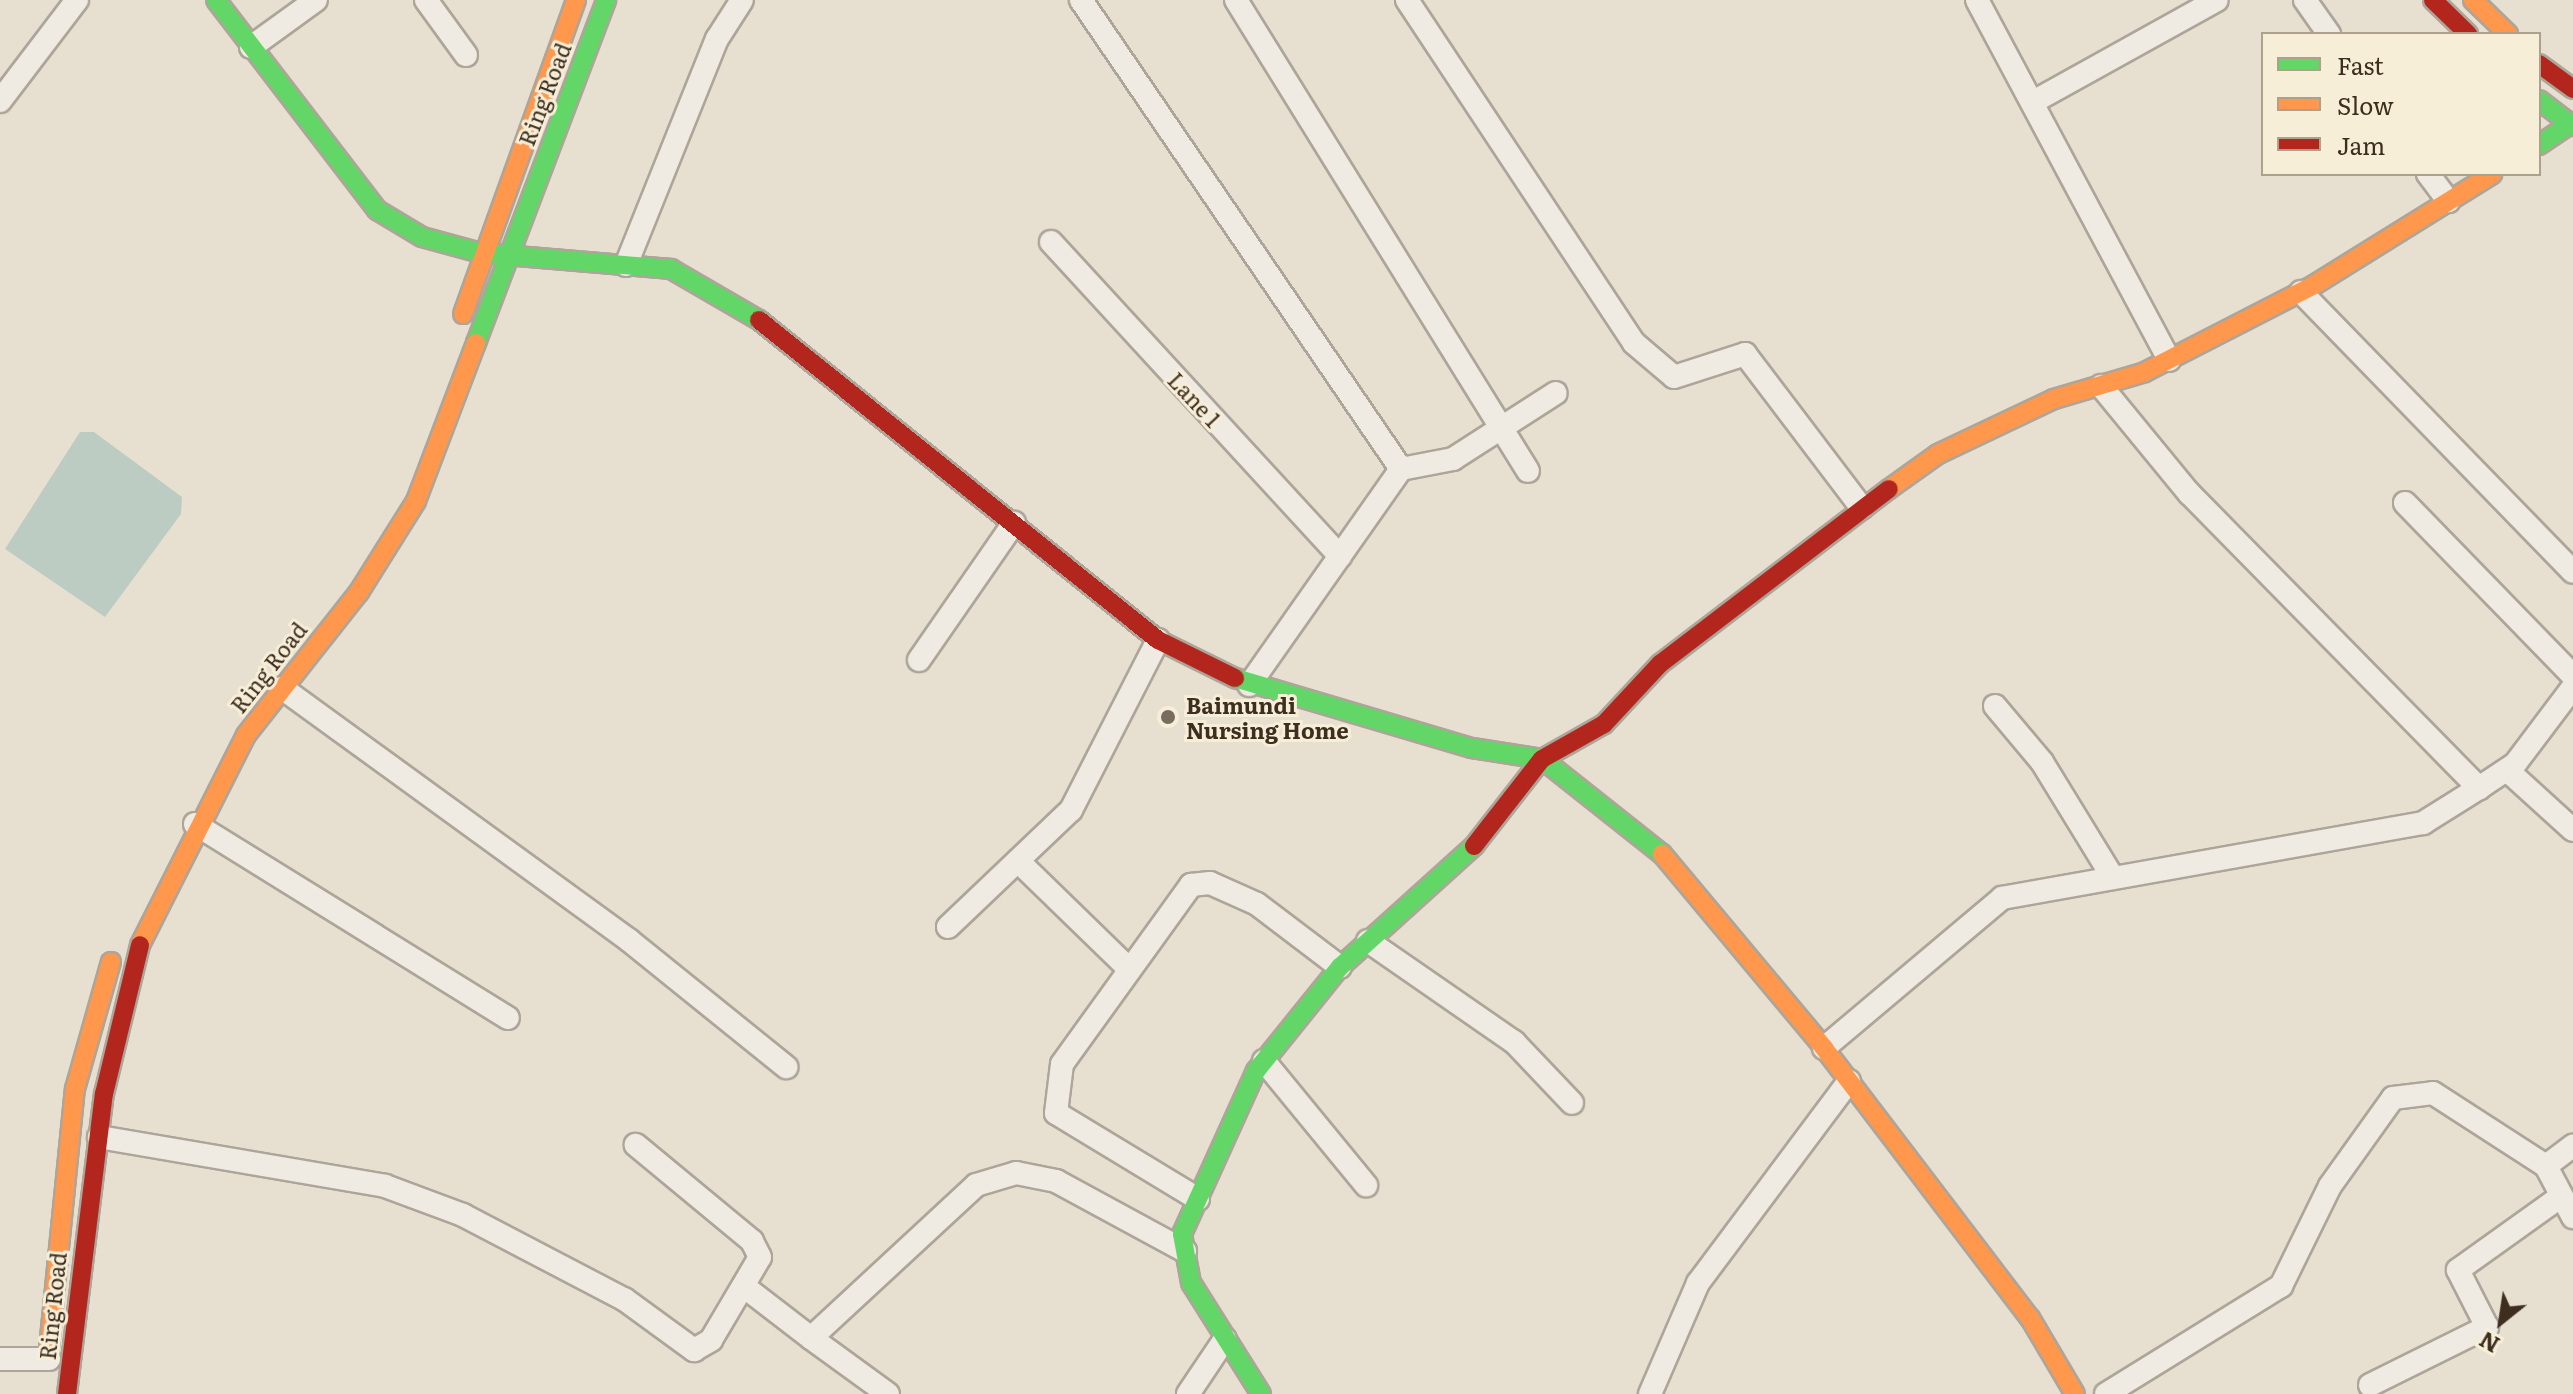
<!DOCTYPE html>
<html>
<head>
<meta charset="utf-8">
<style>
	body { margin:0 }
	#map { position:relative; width:2573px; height:1394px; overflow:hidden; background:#e7e0d1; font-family:Literata,serif }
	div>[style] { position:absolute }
	.water>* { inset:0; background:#bcccc2 }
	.roads { filter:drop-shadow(2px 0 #ada599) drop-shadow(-2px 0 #ada599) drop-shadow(0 2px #ada599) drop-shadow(0 -2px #ada599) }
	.street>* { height:22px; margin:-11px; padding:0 11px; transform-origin:11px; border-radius:11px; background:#efebe3 }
	.fast>* { height:18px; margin:-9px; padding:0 9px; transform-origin:9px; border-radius:9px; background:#63d668 }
	.slow>* { height:18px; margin:-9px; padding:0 9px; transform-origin:9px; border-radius:9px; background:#ff974d }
	.jam>* { height:18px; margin:-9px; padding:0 9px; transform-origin:9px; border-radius:9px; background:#b3261e }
	.dots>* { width:22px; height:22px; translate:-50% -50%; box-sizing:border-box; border:4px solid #f7eed8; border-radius:50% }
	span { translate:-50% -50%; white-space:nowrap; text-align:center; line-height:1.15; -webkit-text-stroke:6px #f7eed8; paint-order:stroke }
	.street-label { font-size:22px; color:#3d2e20 }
	.poi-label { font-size:22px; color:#3d2e20; font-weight:700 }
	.left { translate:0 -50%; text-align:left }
	.legend { position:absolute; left:2261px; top:32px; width:280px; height:144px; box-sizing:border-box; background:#f7eed8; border:2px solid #ada18e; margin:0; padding:10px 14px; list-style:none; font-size:24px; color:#3d2e20 }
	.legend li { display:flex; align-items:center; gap:16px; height:40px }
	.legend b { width:40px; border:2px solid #ada18e }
	.north { position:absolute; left:2461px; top:1282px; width:80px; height:80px; -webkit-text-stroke:6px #f7eed8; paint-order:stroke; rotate:210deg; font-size:22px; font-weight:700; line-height:32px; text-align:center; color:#3d2e20 }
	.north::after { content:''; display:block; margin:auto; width:28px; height:36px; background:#3d2e20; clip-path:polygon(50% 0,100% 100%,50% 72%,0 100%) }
</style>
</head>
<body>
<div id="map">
	<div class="water">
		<div style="clip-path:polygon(80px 432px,94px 432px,182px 497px,181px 514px,105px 617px,5px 549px)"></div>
	</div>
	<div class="roads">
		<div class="street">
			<div style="left:426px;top:0;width:68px;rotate:54deg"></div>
			<div style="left:1081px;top:0;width:568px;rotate:55.69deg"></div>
			<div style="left:1401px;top:469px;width:264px;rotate:125.1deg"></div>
			<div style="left:1236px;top:0;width:554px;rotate:58.2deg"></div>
			<div style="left:1407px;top:0;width:411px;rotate:56.5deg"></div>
			<div style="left:1634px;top:343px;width:52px;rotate:40.4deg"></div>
			<div style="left:1674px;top:377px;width:75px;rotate:-17.9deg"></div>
			<div style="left:1745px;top:354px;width:193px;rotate:52.8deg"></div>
			<div style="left:1977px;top:0;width:408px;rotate:61.9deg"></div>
			<div style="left:2305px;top:0;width:42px;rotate:54.8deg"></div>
			<div style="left:251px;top:47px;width:80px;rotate:-35.9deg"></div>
			<div style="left:0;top:101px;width:127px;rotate:-52.7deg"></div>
			<div style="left:2033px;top:102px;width:210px;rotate:-29deg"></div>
			<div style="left:2428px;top:174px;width:34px;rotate:53deg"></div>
			<div style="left:1051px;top:242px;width:427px;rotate:47.4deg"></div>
			<div style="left:626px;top:265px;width:244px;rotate:-68.1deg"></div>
			<div style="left:717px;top:39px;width:46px;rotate:-57.3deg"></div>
			<div style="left:2301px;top:292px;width:390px;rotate:45.8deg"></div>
			<div style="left:2101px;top:386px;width:139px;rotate:50.6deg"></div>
			<div style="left:2189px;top:493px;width:414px;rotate:45.5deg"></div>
			<div style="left:2479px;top:788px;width:43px;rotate:-33.7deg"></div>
			<div style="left:2515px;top:764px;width:96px;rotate:-53deg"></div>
			<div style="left:1401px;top:469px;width:53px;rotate:-10.9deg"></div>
			<div style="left:1453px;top:459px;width:122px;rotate:-32.7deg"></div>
			<div style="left:2405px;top:503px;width:241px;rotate:45.8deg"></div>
			<div style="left:919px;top:660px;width:167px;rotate:-55.3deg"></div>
			<div style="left:282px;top:688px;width:430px;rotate:36deg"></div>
			<div style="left:630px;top:941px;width:201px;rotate:38.9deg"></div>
			<div style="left:1995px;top:706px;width:73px;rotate:50deg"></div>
			<div style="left:2042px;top:762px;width:130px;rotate:58.5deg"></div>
			<div style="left:2507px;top:770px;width:89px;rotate:42.3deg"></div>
			<div style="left:195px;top:824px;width:368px;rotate:31.8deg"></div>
			<div style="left:1018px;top:861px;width:153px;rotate:44.2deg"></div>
			<div style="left:948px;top:927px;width:170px;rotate:-43.6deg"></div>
			<div style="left:1071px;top:810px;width:191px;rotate:-62.9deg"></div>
			<div style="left:1368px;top:941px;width:178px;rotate:34.7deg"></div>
			<div style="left:1514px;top:1042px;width:84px;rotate:46.4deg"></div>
			<div style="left:1824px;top:1048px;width:233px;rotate:-40.1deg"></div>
			<div style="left:2002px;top:898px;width:428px;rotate:-10.1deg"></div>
			<div style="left:2423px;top:823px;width:66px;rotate:-32deg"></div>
			<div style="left:1264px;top:1061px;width:161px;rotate:50.6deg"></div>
			<div style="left:99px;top:1137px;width:290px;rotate:9.7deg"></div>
			<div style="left:385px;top:1186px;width:83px;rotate:20.4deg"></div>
			<div style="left:463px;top:1215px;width:182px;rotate:27.6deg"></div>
			<div style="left:624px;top:1299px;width:87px;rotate:36.1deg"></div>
			<div style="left:694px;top:1350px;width:20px;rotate:-30deg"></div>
			<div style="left:711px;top:1340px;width:96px;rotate:-59.4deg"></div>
			<div style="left:760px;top:1257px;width:18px;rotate:-117deg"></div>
			<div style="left:752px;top:1241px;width:151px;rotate:-140.4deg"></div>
			<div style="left:2546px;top:1166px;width:58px;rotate:62.1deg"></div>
			<div style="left:1198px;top:1199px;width:166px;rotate:-148.8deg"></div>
			<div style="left:1056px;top:1113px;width:49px;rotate:-83deg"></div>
			<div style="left:1062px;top:1064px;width:221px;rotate:-54.2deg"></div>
			<div style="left:1191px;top:885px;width:19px;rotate:-6deg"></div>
			<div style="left:1210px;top:883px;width:51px;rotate:24.1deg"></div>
			<div style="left:1257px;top:904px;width:104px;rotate:37.2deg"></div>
			<div style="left:746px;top:1288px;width:82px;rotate:37.6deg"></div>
			<div style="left:811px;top:1338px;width:225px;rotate:-42.8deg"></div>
			<div style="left:976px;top:1185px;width:42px;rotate:-16.7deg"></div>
			<div style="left:1016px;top:1173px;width:41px;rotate:11.3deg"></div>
			<div style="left:1056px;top:1181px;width:147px;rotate:28.5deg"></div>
			<div style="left:811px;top:1338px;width:95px;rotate:36deg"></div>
			<div style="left:0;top:1359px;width:49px"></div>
			<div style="left:2370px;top:1385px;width:131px;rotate:-26.4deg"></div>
			<div style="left:2487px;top:1327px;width:64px;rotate:-117deg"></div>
			<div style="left:2458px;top:1270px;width:125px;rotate:-35.6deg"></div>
			<div style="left:1188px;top:1394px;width:66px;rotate:-56.1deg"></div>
			<div style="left:1650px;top:1394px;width:121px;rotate:-66.6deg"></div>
			<div style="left:1698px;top:1283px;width:252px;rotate:-53.2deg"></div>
			<div style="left:2106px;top:1394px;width:206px;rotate:-31.7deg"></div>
			<div style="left:2281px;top:1286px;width:111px;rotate:-63.9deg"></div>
			<div style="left:2330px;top:1186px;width:108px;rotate:-54.4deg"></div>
			<div style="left:2393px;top:1098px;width:40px;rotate:-7.1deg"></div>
			<div style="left:2433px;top:1093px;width:135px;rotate:32.9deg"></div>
			<div style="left:2546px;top:1166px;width:34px;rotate:-37deg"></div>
		</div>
		<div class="fast">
			<div style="left:216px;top:0;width:265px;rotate:52.5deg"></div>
			<div style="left:377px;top:210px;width:52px;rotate:31deg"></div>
			<div style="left:422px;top:237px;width:61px;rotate:15.2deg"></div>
			<div style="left:481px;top:253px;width:191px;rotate:4.8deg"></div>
			<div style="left:671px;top:269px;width:102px;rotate:30.1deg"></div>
			<div style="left:2539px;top:100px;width:43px;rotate:37.4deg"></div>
			<div style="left:2539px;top:145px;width:41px;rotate:-34.1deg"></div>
			<div style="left:476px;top:343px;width:367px;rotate:-69.2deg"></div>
			<div style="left:1235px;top:678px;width:247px;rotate:16.5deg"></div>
			<div style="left:1472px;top:748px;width:71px;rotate:8.9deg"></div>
			<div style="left:1542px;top:759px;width:153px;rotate:38.4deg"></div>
			<div style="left:1261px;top:1394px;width:131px;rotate:-122.2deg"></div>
			<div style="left:1191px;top:1283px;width:50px;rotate:-100.4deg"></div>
			<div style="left:1182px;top:1234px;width:179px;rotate:-65.6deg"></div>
			<div style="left:1256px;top:1071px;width:134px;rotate:-51.1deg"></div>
			<div style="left:1340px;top:967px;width:181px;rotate:-42.1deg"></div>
		</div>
		<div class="slow">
			<div style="left:2473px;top:0;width:49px;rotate:44.2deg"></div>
			<div style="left:463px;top:314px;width:334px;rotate:-70.2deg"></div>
			<div style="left:1889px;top:489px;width:60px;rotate:-35.5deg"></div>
			<div style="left:1938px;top:454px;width:128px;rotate:-25.4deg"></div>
			<div style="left:2054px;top:399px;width:95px;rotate:-16.5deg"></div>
			<div style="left:2145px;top:372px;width:190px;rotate:-27.2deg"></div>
			<div style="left:2314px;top:285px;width:210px;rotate:-31.9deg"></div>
			<div style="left:1662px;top:854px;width:253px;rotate:50.1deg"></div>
			<div style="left:1824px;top:1048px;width:340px;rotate:52.7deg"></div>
			<div style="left:2030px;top:1318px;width:88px;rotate:59.4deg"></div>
			<div style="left:140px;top:945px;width:235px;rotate:-63.2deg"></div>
			<div style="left:246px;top:735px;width:182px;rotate:-51.7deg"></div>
			<div style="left:359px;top:592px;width:107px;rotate:-57.9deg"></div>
			<div style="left:416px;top:501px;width:169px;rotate:-69.2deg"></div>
			<div style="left:49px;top:1348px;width:260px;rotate:-84.3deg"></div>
			<div style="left:75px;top:1089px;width:132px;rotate:-74.2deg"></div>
		</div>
		<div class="jam">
			<div style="left:2433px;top:0;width:49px;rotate:44.2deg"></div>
			<div style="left:2539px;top:64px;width:42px;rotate:36.3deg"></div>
			<div style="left:759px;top:320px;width:511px;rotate:38.73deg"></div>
			<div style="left:1158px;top:640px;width:86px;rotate:26.3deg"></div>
			<div style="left:1474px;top:846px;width:110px;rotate:-52deg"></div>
			<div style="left:1542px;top:759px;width:71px;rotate:-29.4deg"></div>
			<div style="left:1604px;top:724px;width:82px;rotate:-47deg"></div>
			<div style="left:1660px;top:664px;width:288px;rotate:-37.4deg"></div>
			<div style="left:67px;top:1394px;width:302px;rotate:-83deg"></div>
			<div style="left:104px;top:1094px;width:153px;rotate:-76.4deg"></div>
		</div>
	</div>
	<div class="dots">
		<div style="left:1168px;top:717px;background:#786c5e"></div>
	</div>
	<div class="street-label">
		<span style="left:544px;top:94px;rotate:-69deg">Ring Road</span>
		<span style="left:1195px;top:399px;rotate:47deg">Lane 1</span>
		<span style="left:268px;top:667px;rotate:-52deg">Ring Road</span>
		<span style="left:52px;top:1306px;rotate:-84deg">Ring Road</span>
	</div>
	<div class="poi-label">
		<span class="left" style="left:1186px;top:717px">Baimundi<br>Nursing Home</span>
	</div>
	<ul class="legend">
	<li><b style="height:10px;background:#63d668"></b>Fast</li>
	<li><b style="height:10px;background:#ff974d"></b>Slow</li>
	<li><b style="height:10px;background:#b3261e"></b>Jam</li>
	</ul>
	<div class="north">N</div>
</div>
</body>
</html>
